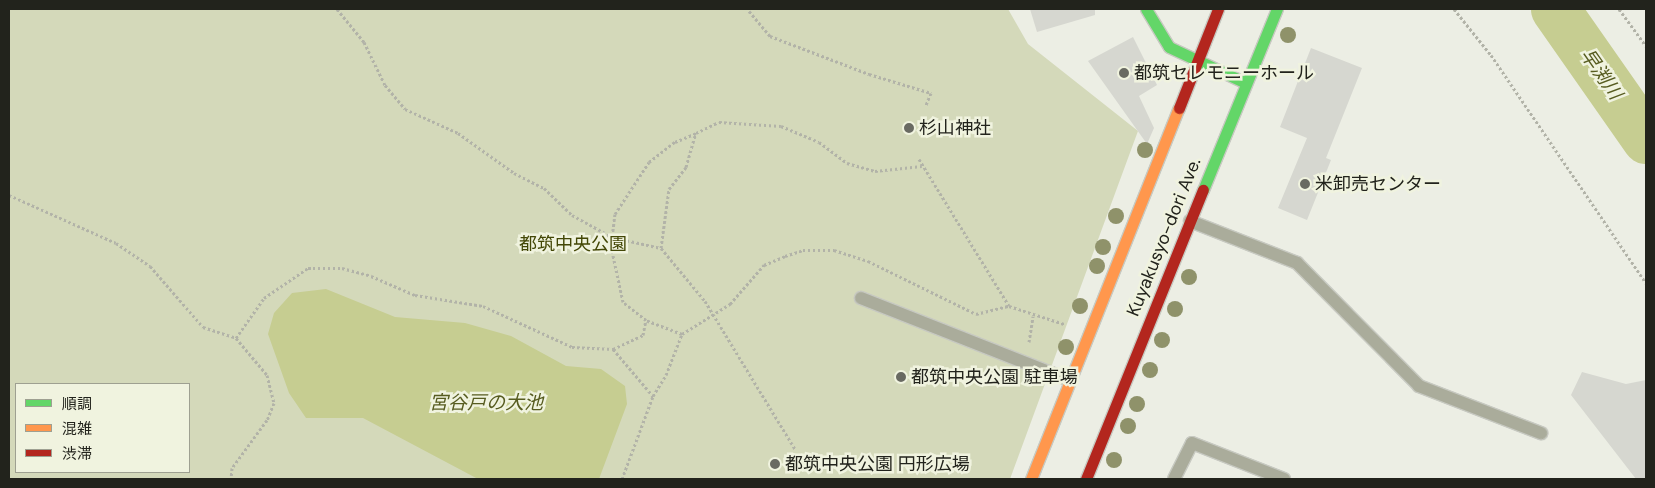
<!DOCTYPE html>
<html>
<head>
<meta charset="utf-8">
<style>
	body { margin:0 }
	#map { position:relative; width:1655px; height:488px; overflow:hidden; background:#eceee4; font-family:"DM Sans","Noto Sans JP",sans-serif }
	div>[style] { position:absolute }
	.green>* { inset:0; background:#d4d9ba }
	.water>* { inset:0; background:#c6cd91 }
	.river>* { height:49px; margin:-24.5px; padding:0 24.5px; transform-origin:24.5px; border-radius:24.5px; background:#c6cd91 }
	.building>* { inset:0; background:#d6d7d0 }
	.path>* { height:3px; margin-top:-1.5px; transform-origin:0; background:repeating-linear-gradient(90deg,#b2b3a8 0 2.5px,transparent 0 5px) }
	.roads { filter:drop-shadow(1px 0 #c7c9c1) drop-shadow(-1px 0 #c7c9c1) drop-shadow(0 1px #c7c9c1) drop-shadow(0 -1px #c7c9c1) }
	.lane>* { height:12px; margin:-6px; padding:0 6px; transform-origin:6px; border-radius:6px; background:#aaac9b }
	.fast>* { height:11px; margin:-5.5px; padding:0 5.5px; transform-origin:5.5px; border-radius:5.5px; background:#63d668 }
	.slow>* { height:11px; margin:-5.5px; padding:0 5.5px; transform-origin:5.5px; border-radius:5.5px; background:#ff974d }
	.jam>* { height:11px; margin:-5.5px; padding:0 5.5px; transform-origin:5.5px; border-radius:5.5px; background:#b3261e }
	.path-bridge>* { height:3px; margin-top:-1.5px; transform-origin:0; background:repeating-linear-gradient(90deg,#b2b3a8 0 2.5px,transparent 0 5px) }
	.trees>* { width:16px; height:16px; margin:-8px; border-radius:50%; background:#8f926a }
	.dots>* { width:14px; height:14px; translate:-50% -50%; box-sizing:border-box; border:2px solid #f0f3df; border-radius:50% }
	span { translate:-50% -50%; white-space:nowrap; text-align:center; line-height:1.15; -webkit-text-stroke:5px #f0f3df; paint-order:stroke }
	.poi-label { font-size:18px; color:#22231c }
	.left { translate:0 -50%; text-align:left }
	.street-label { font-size:18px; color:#22231c }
	.park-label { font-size:18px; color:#434706 }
	.water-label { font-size:19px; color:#575c20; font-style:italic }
	.frame { position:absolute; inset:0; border:10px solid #22231c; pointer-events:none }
	.legend { position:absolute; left:15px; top:383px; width:175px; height:90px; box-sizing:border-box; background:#f0f3df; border:1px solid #9ea091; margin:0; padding:6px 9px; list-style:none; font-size:15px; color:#22231c }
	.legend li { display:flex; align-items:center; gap:10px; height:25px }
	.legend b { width:25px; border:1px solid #9ea091 }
</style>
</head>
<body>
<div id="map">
	<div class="green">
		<div style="clip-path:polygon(evenodd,9px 9px,1008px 9px,1028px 44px,1138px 131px,1010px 479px,9px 479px,9px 9px,16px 384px,189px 384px,189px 472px,16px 472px,16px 384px)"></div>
	</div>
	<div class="water">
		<div style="clip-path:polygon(326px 289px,395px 317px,465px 323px,511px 336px,566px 366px,601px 369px,625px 386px,627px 404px,599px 479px,478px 479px,363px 418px,306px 418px,289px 393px,268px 334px,274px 313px,292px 293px)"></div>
	</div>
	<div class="river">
		<div style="left:1555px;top:9px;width:159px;rotate:55deg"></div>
	</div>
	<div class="building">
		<div style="clip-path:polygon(1030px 9px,1095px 9px,1095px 15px,1037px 32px)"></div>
		<div style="clip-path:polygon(1133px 37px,1157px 85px,1139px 96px,1154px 128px,1147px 144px,1088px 61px)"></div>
		<div style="clip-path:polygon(1311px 48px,1362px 68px,1326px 158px,1331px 160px,1307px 220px,1278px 208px,1307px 138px,1280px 127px)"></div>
		<div style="clip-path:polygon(1582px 372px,1626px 384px,1646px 380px,1646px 479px,1636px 479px,1571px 395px)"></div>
	</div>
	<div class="path">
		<div style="left:337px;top:9px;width:43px;rotate:50.7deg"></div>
		<div style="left:364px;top:42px;width:48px;rotate:64deg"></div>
		<div style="left:385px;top:85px;width:31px;rotate:50deg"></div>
		<div style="left:405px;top:109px;width:58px;rotate:24.4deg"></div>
		<div style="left:458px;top:133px;width:69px;rotate:35.5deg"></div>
		<div style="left:514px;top:173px;width:34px;rotate:27deg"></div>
		<div style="left:544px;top:188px;width:39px;rotate:44deg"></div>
		<div style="left:572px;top:215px;width:46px;rotate:28.8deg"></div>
		<div style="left:612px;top:237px;width:50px;rotate:12.7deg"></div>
		<div style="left:661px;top:248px;width:60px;rotate:-82.3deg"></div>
		<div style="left:669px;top:189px;width:28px;rotate:-52deg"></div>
		<div style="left:686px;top:167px;width:35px;rotate:-74deg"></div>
		<div style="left:696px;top:133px;width:25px;rotate:-26deg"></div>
		<div style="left:719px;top:122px;width:62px;rotate:3.7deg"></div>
		<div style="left:781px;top:126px;width:41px;rotate:22.8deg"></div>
		<div style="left:819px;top:142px;width:35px;rotate:37deg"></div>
		<div style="left:847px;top:163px;width:29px;rotate:16deg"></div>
		<div style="left:875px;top:171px;width:47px;rotate:-6.1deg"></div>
		<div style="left:1454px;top:9px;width:59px;rotate:51.2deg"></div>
		<div style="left:1491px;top:55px;width:276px;rotate:55.8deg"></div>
		<div style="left:1619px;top:9px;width:46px;rotate:53.9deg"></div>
		<div style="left:749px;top:11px;width:33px;rotate:50deg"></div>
		<div style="left:770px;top:36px;width:106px;rotate:21deg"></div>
		<div style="left:869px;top:74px;width:65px;rotate:17deg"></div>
		<div style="left:931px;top:93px;width:13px;rotate:113deg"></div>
		<div style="left:919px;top:159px;width:172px;rotate:58.5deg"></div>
		<div style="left:1009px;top:306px;width:58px;rotate:18.1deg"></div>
		<div style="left:9px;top:195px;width:117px;rotate:24.2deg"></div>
		<div style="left:116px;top:243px;width:41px;rotate:34.1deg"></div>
		<div style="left:150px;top:266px;width:81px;rotate:49deg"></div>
		<div style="left:203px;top:327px;width:35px;rotate:18deg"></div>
		<div style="left:236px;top:338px;width:48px;rotate:50deg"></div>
		<div style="left:267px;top:375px;width:29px;rotate:76deg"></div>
		<div style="left:274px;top:403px;width:18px;rotate:112deg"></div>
		<div style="left:267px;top:420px;width:59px;rotate:126.1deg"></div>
		<div style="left:232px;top:468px;width:11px;rotate:95deg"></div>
		<div style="left:682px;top:334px;width:39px;rotate:-159deg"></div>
		<div style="left:646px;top:320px;width:29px;rotate:-142deg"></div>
		<div style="left:623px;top:302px;width:57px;rotate:-102.1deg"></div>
		<div style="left:611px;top:246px;width:32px;rotate:-83deg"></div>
		<div style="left:615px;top:214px;width:62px;rotate:-56.8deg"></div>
		<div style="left:649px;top:162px;width:33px;rotate:-38deg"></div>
		<div style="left:675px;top:142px;width:23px;rotate:-23deg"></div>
		<div style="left:236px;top:338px;width:49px;rotate:-55deg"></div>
		<div style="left:264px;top:298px;width:53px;rotate:-34.3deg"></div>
		<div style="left:308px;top:268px;width:34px"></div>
		<div style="left:342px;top:268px;width:30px;rotate:15deg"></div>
		<div style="left:371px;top:276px;width:48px;rotate:23.4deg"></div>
		<div style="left:415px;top:295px;width:69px;rotate:9.2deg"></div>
		<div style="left:483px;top:306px;width:98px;rotate:24.7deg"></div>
		<div style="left:572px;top:347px;width:41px;rotate:2.8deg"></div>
		<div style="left:613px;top:349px;width:33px;rotate:-25deg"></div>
		<div style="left:643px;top:335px;width:15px;rotate:-79deg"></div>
		<div style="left:1029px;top:342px;width:26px;rotate:-81deg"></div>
		<div style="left:613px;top:349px;width:62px;rotate:49.6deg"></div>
		<div style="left:622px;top:479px;width:89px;rotate:-69.5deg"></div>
		<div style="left:653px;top:396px;width:25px;rotate:-58deg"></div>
		<div style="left:666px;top:375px;width:44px;rotate:-68.7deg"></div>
		<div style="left:682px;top:334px;width:57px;rotate:-32deg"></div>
		<div style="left:730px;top:304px;width:52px;rotate:-48.9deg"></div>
		<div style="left:764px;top:265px;width:23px;rotate:-23deg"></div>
		<div style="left:785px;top:256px;width:19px;rotate:-18deg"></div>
		<div style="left:803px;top:250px;width:31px"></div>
		<div style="left:834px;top:250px;width:36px;rotate:18deg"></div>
		<div style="left:868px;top:261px;width:120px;rotate:26.1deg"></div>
		<div style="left:976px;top:314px;width:34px;rotate:-14deg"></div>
	</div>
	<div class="roads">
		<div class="lane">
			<div style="left:1190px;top:221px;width:115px;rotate:21.4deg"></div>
			<div style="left:1297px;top:263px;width:173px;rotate:45.2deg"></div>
			<div style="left:1419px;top:386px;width:131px;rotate:21.1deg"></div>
			<div style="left:861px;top:298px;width:224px;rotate:21.5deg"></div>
			<div style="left:1174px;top:479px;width:40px;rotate:-63.4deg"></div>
			<div style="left:1192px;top:443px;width:99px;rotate:21.4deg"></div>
		</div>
		<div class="fast">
			<div style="left:1146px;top:9px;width:44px;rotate:58.8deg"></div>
			<div style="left:1169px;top:47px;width:85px;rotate:25.1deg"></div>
			<div style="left:1203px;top:190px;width:196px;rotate:-67.8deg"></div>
		</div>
		<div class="slow">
			<div style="left:1031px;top:479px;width:399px;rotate:-68.3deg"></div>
		</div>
		<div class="jam">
			<div style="left:1179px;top:108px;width:106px;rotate:-68.5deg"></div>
			<div style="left:1086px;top:479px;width:312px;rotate:-68deg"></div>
		</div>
	</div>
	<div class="path-bridge">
		<div style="left:661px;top:248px;width:69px;rotate:50.3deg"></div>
		<div style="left:705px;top:301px;width:173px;rotate:58.7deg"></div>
	</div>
	<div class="trees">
		<div style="left:1288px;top:35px"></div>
		<div style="left:1145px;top:150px"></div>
		<div style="left:1116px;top:216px"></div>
		<div style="left:1103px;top:247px"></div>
		<div style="left:1097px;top:266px"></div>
		<div style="left:1189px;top:277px"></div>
		<div style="left:1080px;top:306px"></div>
		<div style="left:1175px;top:309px"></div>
		<div style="left:1162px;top:340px"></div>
		<div style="left:1066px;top:347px"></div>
		<div style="left:1150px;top:370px"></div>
		<div style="left:1137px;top:404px"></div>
		<div style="left:1128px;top:426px"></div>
		<div style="left:1114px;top:460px"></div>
	</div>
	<div class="dots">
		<div style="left:1124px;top:73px;background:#696a62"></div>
		<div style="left:909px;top:128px;background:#696a62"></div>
		<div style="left:1305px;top:184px;background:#696a62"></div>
		<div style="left:901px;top:377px;background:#696a62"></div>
		<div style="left:775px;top:464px;background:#696a62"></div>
	</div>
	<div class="poi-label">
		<span class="left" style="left:1134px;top:73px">都筑セレモニーホール</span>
		<span class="left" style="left:919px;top:128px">杉山神社</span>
		<span class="left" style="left:1315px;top:184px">米卸売センター</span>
		<span class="left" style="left:911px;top:377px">都筑中央公園 駐車場</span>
		<span class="left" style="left:785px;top:464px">都筑中央公園 円形広場</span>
	</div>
	<div class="street-label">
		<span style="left:1164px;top:237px;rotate:-68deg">Kuyakusyo-dori Ave.</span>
	</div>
	<div class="park-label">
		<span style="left:573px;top:244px">都筑中央公園</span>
	</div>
	<div class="water-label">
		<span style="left:1601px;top:74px;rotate:55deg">早渕川</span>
		<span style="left:486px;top:403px">宮谷戸の大池</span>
	</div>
	<div class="frame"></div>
	<ul class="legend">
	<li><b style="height:6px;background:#63d668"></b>順調</li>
	<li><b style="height:6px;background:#ff974d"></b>混雑</li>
	<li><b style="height:6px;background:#b3261e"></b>渋滞</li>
	</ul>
</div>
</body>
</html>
